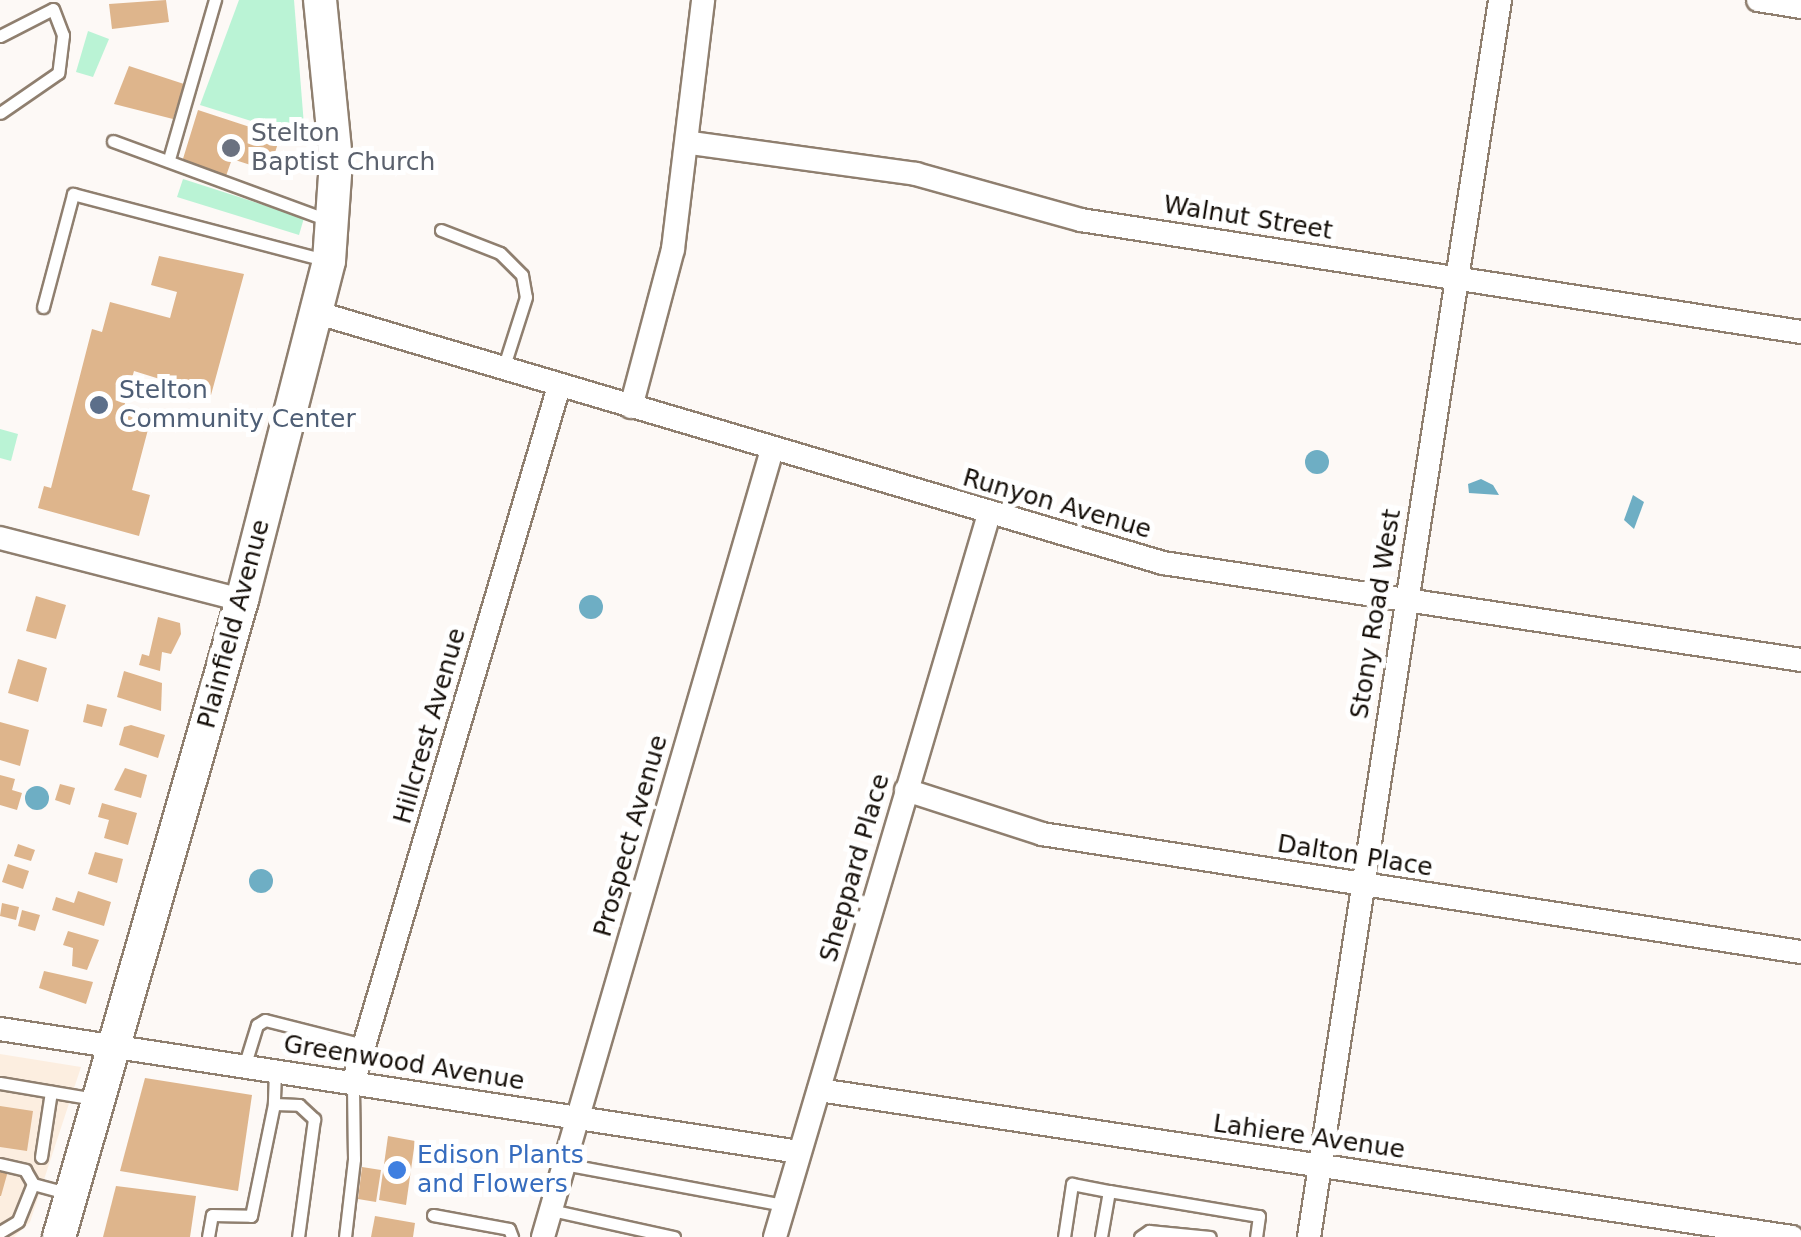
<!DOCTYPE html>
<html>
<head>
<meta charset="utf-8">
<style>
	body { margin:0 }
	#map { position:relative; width:1801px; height:1237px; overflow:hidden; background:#fdf9f6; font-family:"DejaVu Sans",sans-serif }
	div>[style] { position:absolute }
	.built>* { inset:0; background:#fceee0 }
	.green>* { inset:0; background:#baf3d5 }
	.water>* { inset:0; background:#6eaec4 }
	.round { border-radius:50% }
	.building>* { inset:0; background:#deb58c }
	.roads { filter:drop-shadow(2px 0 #8f7f6f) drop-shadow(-2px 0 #8f7f6f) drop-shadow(0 2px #8f7f6f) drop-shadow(0 -2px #8f7f6f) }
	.service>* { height:11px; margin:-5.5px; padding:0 5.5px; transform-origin:5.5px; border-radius:5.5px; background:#fff }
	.minor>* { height:22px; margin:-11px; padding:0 11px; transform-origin:11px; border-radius:11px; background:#fff }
	.secondary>* { height:32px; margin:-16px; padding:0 16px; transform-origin:16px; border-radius:16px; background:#fff }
	.dots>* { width:28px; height:28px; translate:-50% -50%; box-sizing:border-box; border:5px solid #fff; border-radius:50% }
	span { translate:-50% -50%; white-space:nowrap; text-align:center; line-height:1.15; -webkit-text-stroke:10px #fff; paint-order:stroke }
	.worship-label { font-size:25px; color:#5b616d }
	.left { translate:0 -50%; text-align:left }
	.street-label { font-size:25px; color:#150f09 }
	.service-label { font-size:25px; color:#4e5e75 }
	.shop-label { font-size:25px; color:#366cbe }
</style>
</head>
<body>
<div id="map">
	<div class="built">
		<div style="clip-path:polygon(0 1054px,81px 1067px,30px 1222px,14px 1237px,0 1237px)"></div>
	</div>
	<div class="green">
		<div style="clip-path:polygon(239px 0,294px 0,305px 138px,200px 105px)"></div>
		<div style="clip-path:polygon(88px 31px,109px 39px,93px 77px,76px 72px)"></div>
		<div style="clip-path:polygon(183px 179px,304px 218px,299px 235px,177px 197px)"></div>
		<div style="clip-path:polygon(0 429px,18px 434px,11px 461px,0 458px)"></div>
	</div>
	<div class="water">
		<div class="round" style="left:1305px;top:450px;width:24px;height:24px"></div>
		<div style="clip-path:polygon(1481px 479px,1493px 485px,1499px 495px,1469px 493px,1468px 484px)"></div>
		<div style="clip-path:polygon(1633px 495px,1644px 502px,1634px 529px,1624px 520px)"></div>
		<div class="round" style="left:579px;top:595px;width:24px;height:24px"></div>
		<div class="round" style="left:25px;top:786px;width:24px;height:24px"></div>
		<div class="round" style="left:249px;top:869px;width:24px;height:24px"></div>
	</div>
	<div class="building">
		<div style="clip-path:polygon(166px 0,169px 22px,112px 29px,109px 4px)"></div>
		<div style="clip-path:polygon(129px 66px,184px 84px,173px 119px,114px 104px)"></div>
		<div style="clip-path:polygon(198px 110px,280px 137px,269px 171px,232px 159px,226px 176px,182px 162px)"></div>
		<div style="clip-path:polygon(159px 256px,244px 274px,211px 395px,134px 371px,122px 414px,150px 422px,132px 490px,150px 495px,139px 536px,38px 508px,44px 486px,51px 488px,92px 329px,102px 332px,110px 302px,170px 318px,177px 292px,151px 285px)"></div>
		<div style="clip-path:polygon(36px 596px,66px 605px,56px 639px,26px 631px)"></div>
		<div style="clip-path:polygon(158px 617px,180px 623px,181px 634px,171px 654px,162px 652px,160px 671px,139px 665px,142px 654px,149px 656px)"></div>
		<div style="clip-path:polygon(18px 659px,47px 668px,38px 702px,8px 693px)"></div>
		<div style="clip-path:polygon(124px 671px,162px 683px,161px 711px,117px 697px)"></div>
		<div style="clip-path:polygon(87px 704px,107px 709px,102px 727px,83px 722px)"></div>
		<div style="clip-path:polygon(0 722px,29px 730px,20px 766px,0 760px)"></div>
		<div style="clip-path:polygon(131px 725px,165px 735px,158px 758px,119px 745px,124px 727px)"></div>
		<div style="clip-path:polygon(125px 768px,147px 775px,141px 798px,114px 790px)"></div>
		<div style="clip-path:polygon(0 775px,15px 779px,12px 790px,22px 793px,17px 810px,0 805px)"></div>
		<div style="clip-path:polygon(60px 784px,75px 788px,70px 805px,55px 800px)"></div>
		<div style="clip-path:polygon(102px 803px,137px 813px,128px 845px,104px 838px,109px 820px,98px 817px)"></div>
		<div style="clip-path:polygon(18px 844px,35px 850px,31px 861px,14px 856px)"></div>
		<div style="clip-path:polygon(95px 852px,123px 859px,117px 883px,88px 874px)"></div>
		<div style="clip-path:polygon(8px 864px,29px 871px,23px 889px,2px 882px)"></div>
		<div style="clip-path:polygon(78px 891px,111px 902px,104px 926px,52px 910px,56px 897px,74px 903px)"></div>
		<div style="clip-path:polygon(2px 903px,19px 907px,16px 920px,0 916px)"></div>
		<div style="clip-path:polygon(22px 910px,40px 915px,35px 931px,18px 926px)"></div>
		<div style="clip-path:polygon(68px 931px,99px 940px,87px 970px,72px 966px,73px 948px,63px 945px)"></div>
		<div style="clip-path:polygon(44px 971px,93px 982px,86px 1004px,39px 988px)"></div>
		<div style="clip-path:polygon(145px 1078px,252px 1095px,238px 1191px,120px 1171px)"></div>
		<div style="clip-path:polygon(0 1106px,33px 1111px,27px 1151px,0 1147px)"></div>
		<div style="clip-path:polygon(388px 1136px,415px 1141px,406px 1205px,379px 1200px)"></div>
		<div style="clip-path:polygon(362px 1167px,381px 1170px,376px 1202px,358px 1199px)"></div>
		<div style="clip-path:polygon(0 1170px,8px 1171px,1px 1196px,0 1196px)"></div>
		<div style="clip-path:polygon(116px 1186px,196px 1196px,190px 1237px,103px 1237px)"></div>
		<div style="clip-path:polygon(375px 1216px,415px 1223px,413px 1237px,371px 1237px)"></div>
	</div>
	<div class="roads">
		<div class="service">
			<div style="left:0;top:36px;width:59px;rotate:-27deg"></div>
			<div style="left:53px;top:9px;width:28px;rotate:69deg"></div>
			<div style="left:63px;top:35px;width:38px;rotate:97deg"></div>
			<div style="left:58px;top:73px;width:70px;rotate:145.4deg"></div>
			<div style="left:113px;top:141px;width:231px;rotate:20.2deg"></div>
			<div style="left:169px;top:159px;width:166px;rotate:-73.9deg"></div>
			<div style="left:441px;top:230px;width:63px;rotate:21.3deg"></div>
			<div style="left:500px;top:253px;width:31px;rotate:45deg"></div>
			<div style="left:522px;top:275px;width:22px;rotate:80deg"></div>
			<div style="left:526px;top:297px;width:76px;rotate:107.7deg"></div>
			<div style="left:43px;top:307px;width:117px;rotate:-75.1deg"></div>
			<div style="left:73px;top:194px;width:260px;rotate:14.7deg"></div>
			<div style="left:244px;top:1067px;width:44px;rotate:-72.8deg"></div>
			<div style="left:257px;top:1025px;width:9px;rotate:-32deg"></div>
			<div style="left:265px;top:1020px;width:102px;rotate:14.2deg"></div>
			<div style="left:275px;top:1071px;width:33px;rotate:92deg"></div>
			<div style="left:274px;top:1104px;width:25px;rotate:2deg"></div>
			<div style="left:299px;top:1105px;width:21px;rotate:43deg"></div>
			<div style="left:314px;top:1119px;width:119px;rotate:97.7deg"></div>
			<div style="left:0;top:1083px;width:96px;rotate:9.6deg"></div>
			<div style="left:41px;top:1157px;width:66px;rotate:-81.3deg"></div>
			<div style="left:0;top:1164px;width:26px;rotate:13deg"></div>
			<div style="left:25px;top:1170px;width:16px;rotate:60deg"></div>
			<div style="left:564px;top:1164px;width:224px;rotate:10.6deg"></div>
			<div style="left:1109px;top:1191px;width:152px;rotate:9.5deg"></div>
			<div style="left:1259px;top:1216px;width:21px;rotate:98deg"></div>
			<div style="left:551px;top:1210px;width:126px;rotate:12.4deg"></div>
			<div style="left:433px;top:1215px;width:77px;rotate:10.4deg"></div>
			<div style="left:509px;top:1229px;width:9px;rotate:69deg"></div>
			<div style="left:0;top:1232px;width:21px;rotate:-31deg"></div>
			<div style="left:18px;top:1221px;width:40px;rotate:-68deg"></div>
			<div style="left:33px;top:1184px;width:38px;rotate:15deg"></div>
			<div style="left:208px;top:1237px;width:22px;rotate:-80deg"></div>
			<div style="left:212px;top:1215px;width:39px;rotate:1deg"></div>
			<div style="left:251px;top:1216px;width:114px;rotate:-78.4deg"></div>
			<div style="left:345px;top:1237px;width:79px;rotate:-83.4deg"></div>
			<div style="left:354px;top:1159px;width:76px;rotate:-90.8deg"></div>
			<div style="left:1064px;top:1237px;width:54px;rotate:-81.4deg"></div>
			<div style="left:1072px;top:1184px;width:38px;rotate:11deg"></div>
			<div style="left:1109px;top:1191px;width:47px;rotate:99.9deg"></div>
			<div style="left:1140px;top:1237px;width:11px;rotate:-34deg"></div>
			<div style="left:1149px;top:1231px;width:61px;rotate:5.6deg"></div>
		</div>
		<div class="minor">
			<div style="left:1758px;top:0;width:44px;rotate:9.2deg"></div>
			<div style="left:691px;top:143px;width:227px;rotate:7.8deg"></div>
			<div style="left:916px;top:174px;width:171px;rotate:15.6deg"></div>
			<div style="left:1081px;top:220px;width:729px;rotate:8.84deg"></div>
			<div style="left:318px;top:313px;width:881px;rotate:16.48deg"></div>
			<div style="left:1163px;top:563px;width:645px;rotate:8.64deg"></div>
			<div style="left:631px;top:407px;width:163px;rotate:-75.1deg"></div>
			<div style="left:673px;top:249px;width:251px;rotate:-83.1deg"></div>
			<div style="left:0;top:538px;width:250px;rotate:14.4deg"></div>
			<div style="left:906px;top:790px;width:143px;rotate:17.9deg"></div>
			<div style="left:1042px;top:834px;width:768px;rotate:8.84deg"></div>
			<div style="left:0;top:1029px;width:808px;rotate:8.75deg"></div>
			<div style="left:353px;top:1083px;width:727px;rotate:-73.53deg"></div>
			<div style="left:819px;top:1090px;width:984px;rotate:8.59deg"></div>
			<div style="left:543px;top:1237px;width:820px;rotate:-73.78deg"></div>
			<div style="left:775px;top:1237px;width:754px;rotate:-73.51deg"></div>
			<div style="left:1309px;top:1237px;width:1252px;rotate:-81.22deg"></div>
		</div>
		<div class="secondary">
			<div style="left:59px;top:1237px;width:663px;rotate:-73.97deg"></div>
			<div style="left:242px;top:600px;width:350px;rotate:-75.6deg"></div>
			<div style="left:329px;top:261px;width:101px;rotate:-86deg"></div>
			<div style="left:336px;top:160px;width:161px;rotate:-95.7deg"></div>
		</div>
	</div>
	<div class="dots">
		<div style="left:231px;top:148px;background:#6b7280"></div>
		<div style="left:99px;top:405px;background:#5c6f8a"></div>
		<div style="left:397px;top:1170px;background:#3f7fe0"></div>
	</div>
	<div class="worship-label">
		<span class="left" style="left:251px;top:148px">Stelton<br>Baptist Church</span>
	</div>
	<div class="street-label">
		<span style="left:1248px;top:218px;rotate:9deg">Walnut Street</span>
		<span style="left:1057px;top:504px;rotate:16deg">Runyon Avenue</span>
		<span style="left:1376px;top:614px;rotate:-81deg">Stony Road West</span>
		<span style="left:234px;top:624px;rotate:-75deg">Plainfield Avenue</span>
		<span style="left:430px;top:726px;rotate:-74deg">Hillcrest Avenue</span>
		<span style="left:631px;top:836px;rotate:-74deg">Prospect Avenue</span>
		<span style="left:1355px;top:856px;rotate:9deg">Dalton Place</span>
		<span style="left:855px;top:868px;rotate:-74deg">Sheppard Place</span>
		<span style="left:404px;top:1063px;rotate:9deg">Greenwood Avenue</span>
		<span style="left:1309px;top:1137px;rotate:8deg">Lahiere Avenue</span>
	</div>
	<div class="service-label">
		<span class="left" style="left:119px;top:405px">Stelton<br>Community Center</span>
	</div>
	<div class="shop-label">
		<span class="left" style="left:417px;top:1170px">Edison Plants<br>and Flowers</span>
	</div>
</div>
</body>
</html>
